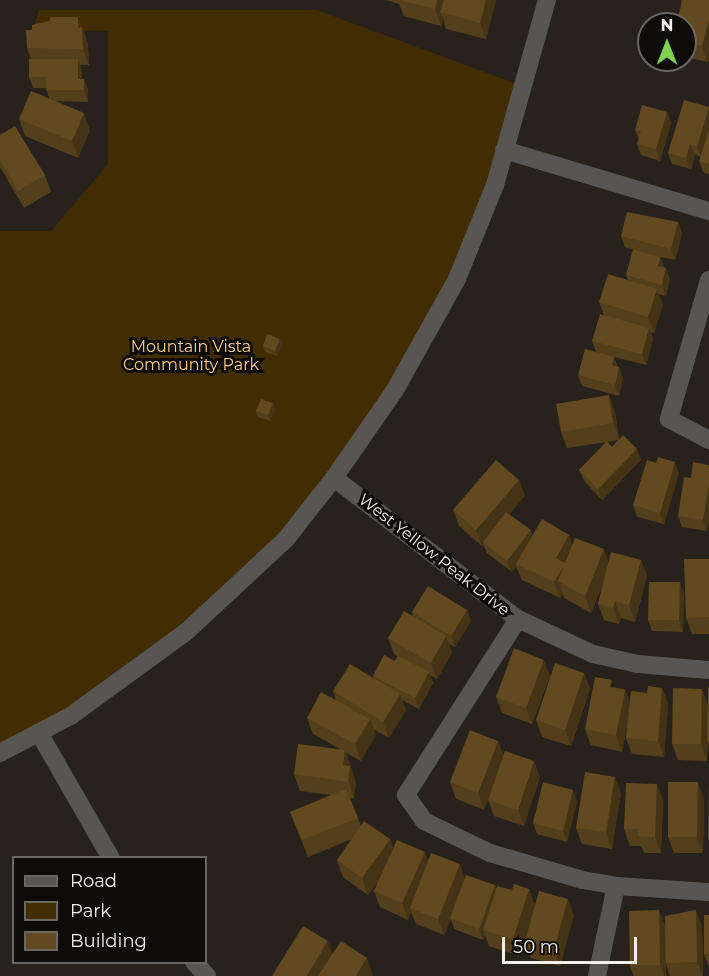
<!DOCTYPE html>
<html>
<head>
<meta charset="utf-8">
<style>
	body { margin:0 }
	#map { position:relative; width:709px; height:976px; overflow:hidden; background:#27221b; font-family:Montserrat,sans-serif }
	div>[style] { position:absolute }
	.green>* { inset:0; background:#422c02 }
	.minor>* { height:18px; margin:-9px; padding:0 9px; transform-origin:9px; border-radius:9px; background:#585652 }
	.tertiary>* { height:18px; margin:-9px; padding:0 9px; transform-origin:9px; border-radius:9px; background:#585652 }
	.wall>* { inset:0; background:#543f1c }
	.shaded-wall>* { inset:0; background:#453316 }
	.building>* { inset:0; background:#624920 }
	span { translate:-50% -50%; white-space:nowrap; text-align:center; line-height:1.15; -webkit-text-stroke:6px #0e0c09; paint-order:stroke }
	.park-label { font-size:16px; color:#f6cc8a }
	.street-label { font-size:16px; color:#f3efea }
	.legend { position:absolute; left:12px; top:856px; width:195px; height:108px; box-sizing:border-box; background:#0e0c09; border:2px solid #6a6763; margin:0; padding:8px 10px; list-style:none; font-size:18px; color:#f3efea }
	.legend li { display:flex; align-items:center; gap:12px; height:30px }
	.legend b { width:30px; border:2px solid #6a6763 }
	.north { position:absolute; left:637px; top:12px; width:60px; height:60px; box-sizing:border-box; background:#0e0c09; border:2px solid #6a6763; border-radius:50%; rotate:0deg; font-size:16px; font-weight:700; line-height:24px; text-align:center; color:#f3efea }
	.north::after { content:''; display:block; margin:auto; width:21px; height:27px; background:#7fd052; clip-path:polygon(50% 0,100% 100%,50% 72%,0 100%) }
	.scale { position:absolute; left:502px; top:937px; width:135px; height:27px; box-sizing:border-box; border:3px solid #f3efea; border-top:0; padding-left:8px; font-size:18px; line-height:21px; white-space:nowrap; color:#f3efea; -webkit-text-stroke:4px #0e0c09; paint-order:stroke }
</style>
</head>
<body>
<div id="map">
	<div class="green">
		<div style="clip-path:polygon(39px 10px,317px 10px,522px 86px,457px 279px,334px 478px,186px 632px,0 753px,0 231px,51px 231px,108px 164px,108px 31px,33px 30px)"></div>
	</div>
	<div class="minor">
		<div style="left:504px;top:150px;width:214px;rotate:16.6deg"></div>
		<div style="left:709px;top:280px;width:145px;rotate:106.1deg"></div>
		<div style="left:669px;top:419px;width:45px;rotate:27.7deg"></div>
		<div style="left:334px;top:478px;width:232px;rotate:37.5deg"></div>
		<div style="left:518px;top:619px;width:83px;rotate:25deg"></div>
		<div style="left:593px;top:654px;width:46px;rotate:12.5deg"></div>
		<div style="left:638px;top:664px;width:71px;rotate:4.8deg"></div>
		<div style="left:518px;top:619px;width:209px;rotate:122.5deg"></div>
		<div style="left:406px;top:795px;width:32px;rotate:55deg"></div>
		<div style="left:424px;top:821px;width:73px;rotate:25.9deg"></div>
		<div style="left:490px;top:853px;width:97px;rotate:16.2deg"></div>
		<div style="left:583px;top:880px;width:34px;rotate:10deg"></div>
		<div style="left:616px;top:886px;width:93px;rotate:3.7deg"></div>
		<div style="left:39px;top:733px;width:144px;rotate:60.1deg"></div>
		<div style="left:194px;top:962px;width:19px;rotate:47deg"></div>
		<div style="left:597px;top:976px;width:92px;rotate:-78.1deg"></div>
	</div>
	<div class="tertiary">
		<div style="left:0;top:753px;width:81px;rotate:-27.8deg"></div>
		<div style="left:72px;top:715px;width:141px;rotate:-36.1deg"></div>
		<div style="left:186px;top:632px;width:137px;rotate:-42.9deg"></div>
		<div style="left:286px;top:539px;width:78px;rotate:-51.8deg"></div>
		<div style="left:334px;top:478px;width:107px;rotate:-55.3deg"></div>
		<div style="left:395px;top:390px;width:127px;rotate:-60.8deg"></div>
		<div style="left:457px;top:279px;width:101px;rotate:-68deg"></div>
		<div style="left:495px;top:185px;width:192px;rotate:-74.3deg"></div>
	</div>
	<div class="wall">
		<div style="clip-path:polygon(386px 0,496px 0,486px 39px,446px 29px,443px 18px,441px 26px,404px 16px,399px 4px)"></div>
		<div style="clip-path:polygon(709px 0,709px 60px,708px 62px,686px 57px,685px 53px,685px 24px,677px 24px,677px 23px)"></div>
		<div style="clip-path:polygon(82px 27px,88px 44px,89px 65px,80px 65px,82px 71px,82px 79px,84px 79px,88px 90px,88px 102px,55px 101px,90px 130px,78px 158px,25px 136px,19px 119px,49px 98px,46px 88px,33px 88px,29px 77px,31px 59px,27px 48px)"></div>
		<div style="clip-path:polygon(709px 108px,709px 174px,703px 172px,699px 161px,701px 157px,695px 155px,691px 169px,672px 164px,668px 153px)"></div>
		<div style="clip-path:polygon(667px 112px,671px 123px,660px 161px,641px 155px,637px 144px,639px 139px,635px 130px)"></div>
		<div style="clip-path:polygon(0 135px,45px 175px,51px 192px,24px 208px,0 167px)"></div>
		<div style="clip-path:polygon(678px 222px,682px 234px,675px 260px,660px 257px,664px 267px,670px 279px,666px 296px,659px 294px,663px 305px,654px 333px,651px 332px,653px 339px,646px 365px,614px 357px,617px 366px,619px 367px,623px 378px,619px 396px,582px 386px,578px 375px,596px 352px,592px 341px,604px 315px,599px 302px,628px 280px,626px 275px,653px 255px,625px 247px,621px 236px)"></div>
		<div style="clip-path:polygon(282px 344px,277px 356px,265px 352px,263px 346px)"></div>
		<div style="clip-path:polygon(275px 409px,270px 421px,258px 417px,256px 411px)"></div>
		<div style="clip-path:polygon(evenodd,615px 412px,619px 439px,641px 460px,602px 500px,584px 481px,579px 470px,607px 442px,567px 448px,561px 432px,615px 412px,618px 440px,612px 447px,607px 442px,618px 440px)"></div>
		<div style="clip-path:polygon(656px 463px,679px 473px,664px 524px,637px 517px,633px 505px)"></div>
		<div style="clip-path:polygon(709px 465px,709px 521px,707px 531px,682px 527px,678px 516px)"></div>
		<div style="clip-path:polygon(519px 480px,525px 496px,509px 514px,532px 535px,573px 544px,609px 562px,641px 560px,647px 576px,635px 622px,621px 618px,619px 624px,604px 620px,598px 604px,604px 581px,591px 613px,564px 598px,563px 594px,560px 598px,522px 580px,516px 566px,512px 572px,487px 553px,483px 544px,482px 546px,459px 526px,453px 510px)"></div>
		<div style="clip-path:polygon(709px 559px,709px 634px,692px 634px,686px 618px)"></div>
		<div style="clip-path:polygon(684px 594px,683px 632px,652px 631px,648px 620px)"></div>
		<div style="clip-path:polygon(467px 610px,471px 621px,455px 647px,449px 644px,452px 653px,437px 679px,430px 675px,433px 683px,419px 709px,402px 700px,406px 710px,389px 738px,373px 729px,376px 735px,361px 761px,346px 753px,356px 782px,354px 798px,350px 798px,361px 826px,390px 839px,393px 848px,428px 861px,465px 878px,495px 885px,496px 888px,512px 890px,529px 889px,535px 905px,574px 915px,560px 966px,531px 958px,525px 941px,532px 915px,519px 956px,489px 946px,485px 935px,483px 940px,454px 929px,451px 919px,444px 935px,416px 924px,411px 912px,408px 920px,380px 907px,374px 891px,378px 882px,368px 895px,343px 877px,337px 860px,352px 839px,308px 857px,290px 812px,331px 795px,300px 791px,294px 774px,340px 749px,313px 734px,307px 718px,336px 700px,333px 691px,374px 678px,373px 676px,395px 661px,398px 657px,394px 654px,388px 638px,413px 617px,412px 612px)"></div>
		<div style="clip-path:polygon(584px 673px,590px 689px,571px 746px,542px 737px,536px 720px)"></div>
		<div style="clip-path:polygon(550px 676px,532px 724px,502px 713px,496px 697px)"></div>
		<div style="clip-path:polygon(614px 687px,625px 690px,630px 703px,647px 693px,662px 688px,668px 704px,664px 757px,632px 754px,626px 738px,628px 721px,622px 752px,591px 745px,585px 729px)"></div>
		<div style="clip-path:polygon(709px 687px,709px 746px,708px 742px,707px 761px,678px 760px,672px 744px,708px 704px)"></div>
		<div style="clip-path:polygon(498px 741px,503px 755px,540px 777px,524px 826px,494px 816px,488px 800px,492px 789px,484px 810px,456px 799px,450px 782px)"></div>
		<div style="clip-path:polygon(621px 793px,612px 849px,582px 844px,576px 828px)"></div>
		<div style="clip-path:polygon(704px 799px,703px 853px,674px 853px,668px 837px)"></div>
		<div style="clip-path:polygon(577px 801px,567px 842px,537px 834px,533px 823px)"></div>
		<div style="clip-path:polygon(663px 801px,661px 853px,644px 853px,641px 846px,630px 846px,624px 829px)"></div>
		<div style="clip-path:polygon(659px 910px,665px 926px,702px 926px,703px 976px,670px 976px,666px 964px,666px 976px,634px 976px,630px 966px)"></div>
		<div style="clip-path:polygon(709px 915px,709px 965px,708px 965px,704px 954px)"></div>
	</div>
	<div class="shaded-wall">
		<div style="clip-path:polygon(437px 0,447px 0,440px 12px,443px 18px,441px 26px,435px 9px)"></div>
		<div style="clip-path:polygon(486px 0,496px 0,486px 39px,480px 23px)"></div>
		<div style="clip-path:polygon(78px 17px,88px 44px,89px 65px,83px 49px,78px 28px)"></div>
		<div style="clip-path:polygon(709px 19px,709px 60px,708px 62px,702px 46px)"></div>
		<div style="clip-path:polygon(78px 59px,82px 71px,82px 90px,78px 79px)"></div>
		<div style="clip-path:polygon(84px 79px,88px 90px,88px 102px,84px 90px)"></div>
		<div style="clip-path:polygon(709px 107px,709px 131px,701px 157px,697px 146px)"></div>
		<div style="clip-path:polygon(667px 112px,671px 123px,660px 161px,656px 149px)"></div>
		<div style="clip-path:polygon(84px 113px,90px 130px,78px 158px,72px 141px)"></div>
		<div style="clip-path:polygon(690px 144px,695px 155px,691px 169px,686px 158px)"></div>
		<div style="clip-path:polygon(678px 222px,682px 234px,675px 260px,671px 249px)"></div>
		<div style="clip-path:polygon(660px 257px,664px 268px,658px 266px)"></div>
		<div style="clip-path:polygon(666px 268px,670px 279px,666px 296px,662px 285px)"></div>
		<div style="clip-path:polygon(657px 289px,663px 305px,654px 333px,648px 317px)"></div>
		<div style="clip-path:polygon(649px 328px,653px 339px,646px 365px,642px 354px)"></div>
		<div style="clip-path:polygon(280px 339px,282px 344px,277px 356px,275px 351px)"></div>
		<div style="clip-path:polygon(614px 357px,618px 368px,612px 365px)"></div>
		<div style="clip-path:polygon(619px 367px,623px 378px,619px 396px,615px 385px)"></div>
		<div style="clip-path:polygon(609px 395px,615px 412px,619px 440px,613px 423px)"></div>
		<div style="clip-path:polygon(273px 403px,275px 409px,270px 421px,268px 415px)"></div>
		<div style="clip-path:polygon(637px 449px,641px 460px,602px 500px,598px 489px)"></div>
		<div style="clip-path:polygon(675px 462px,679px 473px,664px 524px,660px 513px)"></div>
		<div style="clip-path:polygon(519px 480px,525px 496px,484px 543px,483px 542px,483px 544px,482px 546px,476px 530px)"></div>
		<div style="clip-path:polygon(709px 485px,709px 521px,707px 531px,703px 520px)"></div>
		<div style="clip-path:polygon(531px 530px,535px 542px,516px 564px,516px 566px,512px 572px,507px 561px)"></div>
		<div style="clip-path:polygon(569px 535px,575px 551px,558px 581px,563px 594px,560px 598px,554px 582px,556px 558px)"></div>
		<div style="clip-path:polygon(604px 549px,610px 566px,591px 613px,585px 596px)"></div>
		<div style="clip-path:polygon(641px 560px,647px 576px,635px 622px,629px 605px)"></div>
		<div style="clip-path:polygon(680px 582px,684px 594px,683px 632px,679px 620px)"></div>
		<div style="clip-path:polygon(615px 601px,621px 618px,619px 624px,613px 608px)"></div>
		<div style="clip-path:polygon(467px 610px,471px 621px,455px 647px,451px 636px)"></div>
		<div style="clip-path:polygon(446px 636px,452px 653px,437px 679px,431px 663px)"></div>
		<div style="clip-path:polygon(544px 660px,550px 676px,532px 724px,526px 708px)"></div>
		<div style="clip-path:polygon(429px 672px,433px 683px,419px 709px,415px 698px)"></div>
		<div style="clip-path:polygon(584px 673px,590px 689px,571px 746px,565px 730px)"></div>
		<div style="clip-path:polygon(662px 688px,668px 704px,664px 757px,658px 741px)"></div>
		<div style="clip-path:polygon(702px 689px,708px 706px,707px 761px,701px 744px)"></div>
		<div style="clip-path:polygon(625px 690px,631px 706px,622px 752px,616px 735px)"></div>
		<div style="clip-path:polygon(400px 694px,406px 710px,389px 738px,383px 722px)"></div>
		<div style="clip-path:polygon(370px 719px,376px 735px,361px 761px,355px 744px)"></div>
		<div style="clip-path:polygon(498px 741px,504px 757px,484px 810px,478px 793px)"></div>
		<div style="clip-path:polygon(345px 750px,356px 782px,354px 798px,343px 765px)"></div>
		<div style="clip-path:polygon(534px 761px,540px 777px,524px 826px,518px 810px)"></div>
		<div style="clip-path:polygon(615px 777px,621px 793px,612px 849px,606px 832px)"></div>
		<div style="clip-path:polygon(698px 782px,704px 799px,703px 853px,697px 837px)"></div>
		<div style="clip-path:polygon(657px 784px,663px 801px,661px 853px,655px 837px)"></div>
		<div style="clip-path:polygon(573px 790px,577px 801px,567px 842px,563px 831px)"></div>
		<div style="clip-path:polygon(390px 839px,396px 856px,368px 895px,362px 878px)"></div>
		<div style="clip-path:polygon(425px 852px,431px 869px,410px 908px,411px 912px,408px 920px,402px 903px)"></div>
		<div style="clip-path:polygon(460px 864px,466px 881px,444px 935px,438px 919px)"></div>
		<div style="clip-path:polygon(495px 885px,499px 897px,483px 930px,485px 935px,483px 940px,479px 929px)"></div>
		<div style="clip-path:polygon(529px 889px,535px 906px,519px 956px,513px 939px)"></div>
		<div style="clip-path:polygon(568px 899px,574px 915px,560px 966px,554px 949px)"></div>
		<div style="clip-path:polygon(659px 910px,665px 926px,666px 976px,664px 976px,660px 965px)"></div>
		<div style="clip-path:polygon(696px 910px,702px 926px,703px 976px,702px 976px,697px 962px)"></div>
		<div style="clip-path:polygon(328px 941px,334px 958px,323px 976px,307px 976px)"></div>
		<div style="clip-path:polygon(367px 958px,373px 975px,372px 976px,356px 976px)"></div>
	</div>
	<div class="building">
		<div style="clip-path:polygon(398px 0,437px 0,435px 9px)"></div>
		<div style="clip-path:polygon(444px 0,486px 0,480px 23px,440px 12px)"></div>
		<div style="clip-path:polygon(682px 0,709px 0,709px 19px,702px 46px,685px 41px,685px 24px,677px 23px)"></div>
		<div style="clip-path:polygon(50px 17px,78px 17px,78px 28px,82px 27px,83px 49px,27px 48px,26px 30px,32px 30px,32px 25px,50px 21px)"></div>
		<div style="clip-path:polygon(29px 59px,78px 59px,78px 79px,84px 79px,84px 90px,46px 90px,46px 77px,29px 77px)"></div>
		<div style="clip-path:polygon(31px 91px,84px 113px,72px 141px,19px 119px)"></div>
		<div style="clip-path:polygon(684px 100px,709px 107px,697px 146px,690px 144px,686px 158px,668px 153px)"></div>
		<div style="clip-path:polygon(642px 105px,667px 112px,656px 149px,637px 144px,641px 131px,635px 130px)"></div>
		<div style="clip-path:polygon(15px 126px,45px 175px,18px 191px,0 160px,0 135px)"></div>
		<div style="clip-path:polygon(709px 131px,709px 164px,699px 161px)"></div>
		<div style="clip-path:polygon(627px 212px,678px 222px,671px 249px,621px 236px)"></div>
		<div style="clip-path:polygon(633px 249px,660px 257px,658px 266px,666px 268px,662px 285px,626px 275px)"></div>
		<div style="clip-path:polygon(608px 274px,657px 289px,648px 317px,599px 302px)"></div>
		<div style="clip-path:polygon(600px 314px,649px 328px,642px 354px,592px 341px)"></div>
		<div style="clip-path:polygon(267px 334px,280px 339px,275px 351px,263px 346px)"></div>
		<div style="clip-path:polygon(585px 349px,614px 357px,612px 365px,619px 367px,615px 385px,578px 375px)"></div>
		<div style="clip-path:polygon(609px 395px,613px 423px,561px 432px,556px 404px)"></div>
		<div style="clip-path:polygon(261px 399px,273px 403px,268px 415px,256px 411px)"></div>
		<div style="clip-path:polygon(623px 435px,637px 449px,598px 489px,579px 470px,607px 441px,612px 447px)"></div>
		<div style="clip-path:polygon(658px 457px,675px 462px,660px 513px,633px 505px,647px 460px,656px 463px)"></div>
		<div style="clip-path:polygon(496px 460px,519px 480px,476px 530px,453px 510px)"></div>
		<div style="clip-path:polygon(693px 462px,709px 465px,709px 485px,703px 520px,678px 516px,684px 477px,691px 478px)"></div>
		<div style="clip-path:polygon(506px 512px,531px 530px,507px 561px,483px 542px)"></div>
		<div style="clip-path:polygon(542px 519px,569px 535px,556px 558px,565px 563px,575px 538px,604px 549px,585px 596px,558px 581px,564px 566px,554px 582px,516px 564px)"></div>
		<div style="clip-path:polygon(611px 552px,641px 560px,629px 605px,615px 601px,613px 608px,598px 604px)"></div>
		<div style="clip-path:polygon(684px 559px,709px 559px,709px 617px,686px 618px)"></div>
		<div style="clip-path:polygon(649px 582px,680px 582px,679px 620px,648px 620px)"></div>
		<div style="clip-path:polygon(428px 586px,467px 610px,451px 636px,412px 612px)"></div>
		<div style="clip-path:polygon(404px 611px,446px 636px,431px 663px,388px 638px)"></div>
		<div style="clip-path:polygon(514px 648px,544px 660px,526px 708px,496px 697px)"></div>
		<div style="clip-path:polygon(384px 655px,395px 661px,398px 656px,429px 672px,415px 698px,373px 676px)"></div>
		<div style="clip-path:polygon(555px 663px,584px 673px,565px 730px,536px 720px)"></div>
		<div style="clip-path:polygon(350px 664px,400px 694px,383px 722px,333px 691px)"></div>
		<div style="clip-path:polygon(595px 677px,612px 680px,610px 687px,625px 690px,616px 735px,585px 729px)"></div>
		<div style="clip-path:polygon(648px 686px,662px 688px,658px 741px,626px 738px,631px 691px,647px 693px)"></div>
		<div style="clip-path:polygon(708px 687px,709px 687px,709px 741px,707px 741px)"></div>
		<div style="clip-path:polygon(673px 688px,702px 689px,701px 744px,672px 744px)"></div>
		<div style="clip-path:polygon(321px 692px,370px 719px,355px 744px,307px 718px)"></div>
		<div style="clip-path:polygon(470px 730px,498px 741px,478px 793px,450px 782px)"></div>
		<div style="clip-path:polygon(298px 744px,345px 750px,343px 765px,350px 766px,348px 782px,294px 774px)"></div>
		<div style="clip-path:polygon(505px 751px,534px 761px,518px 810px,488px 800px)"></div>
		<div style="clip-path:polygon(585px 772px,615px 777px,606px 832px,576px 828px)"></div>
		<div style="clip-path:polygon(709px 781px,709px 839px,708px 839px)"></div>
		<div style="clip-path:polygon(543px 782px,573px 790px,563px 831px,533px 823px)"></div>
		<div style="clip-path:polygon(668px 782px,698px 782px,697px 837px,668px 837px)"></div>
		<div style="clip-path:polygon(626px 783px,657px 784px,655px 837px,638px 836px,638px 829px,624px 829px)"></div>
		<div style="clip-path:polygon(346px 789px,358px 818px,302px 840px,290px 812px)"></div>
		<div style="clip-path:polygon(364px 821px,390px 839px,362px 878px,337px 860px)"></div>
		<div style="clip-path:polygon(397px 840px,425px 852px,402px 903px,374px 891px)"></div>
		<div style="clip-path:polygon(431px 853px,460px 864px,438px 919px,410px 908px)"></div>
		<div style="clip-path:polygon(466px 875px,495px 885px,479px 929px,450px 918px)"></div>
		<div style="clip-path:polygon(514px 884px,529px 889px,513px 939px,483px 930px,497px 886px,512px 890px)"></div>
		<div style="clip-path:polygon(539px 891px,568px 899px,554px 949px,525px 941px)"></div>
		<div style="clip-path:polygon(659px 910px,660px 965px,630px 966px,629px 911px)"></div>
		<div style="clip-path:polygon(696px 910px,697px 962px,666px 963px,665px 916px)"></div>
		<div style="clip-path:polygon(704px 915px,709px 915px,709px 954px,704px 954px)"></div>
		<div style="clip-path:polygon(303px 926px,328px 941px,307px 976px,272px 976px)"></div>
		<div style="clip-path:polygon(341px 941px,367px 958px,356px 976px,318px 976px)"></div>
	</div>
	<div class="park-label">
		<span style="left:191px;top:356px">Mountain Vista<br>Community Park</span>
	</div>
	<div class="street-label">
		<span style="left:434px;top:555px;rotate:38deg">West Yellow Peak Drive</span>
	</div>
	<ul class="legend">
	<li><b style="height:8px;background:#585652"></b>Road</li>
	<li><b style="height:16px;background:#422c02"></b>Park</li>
	<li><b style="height:16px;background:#624920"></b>Building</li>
	</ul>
	<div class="north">N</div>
	<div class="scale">50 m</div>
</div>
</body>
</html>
